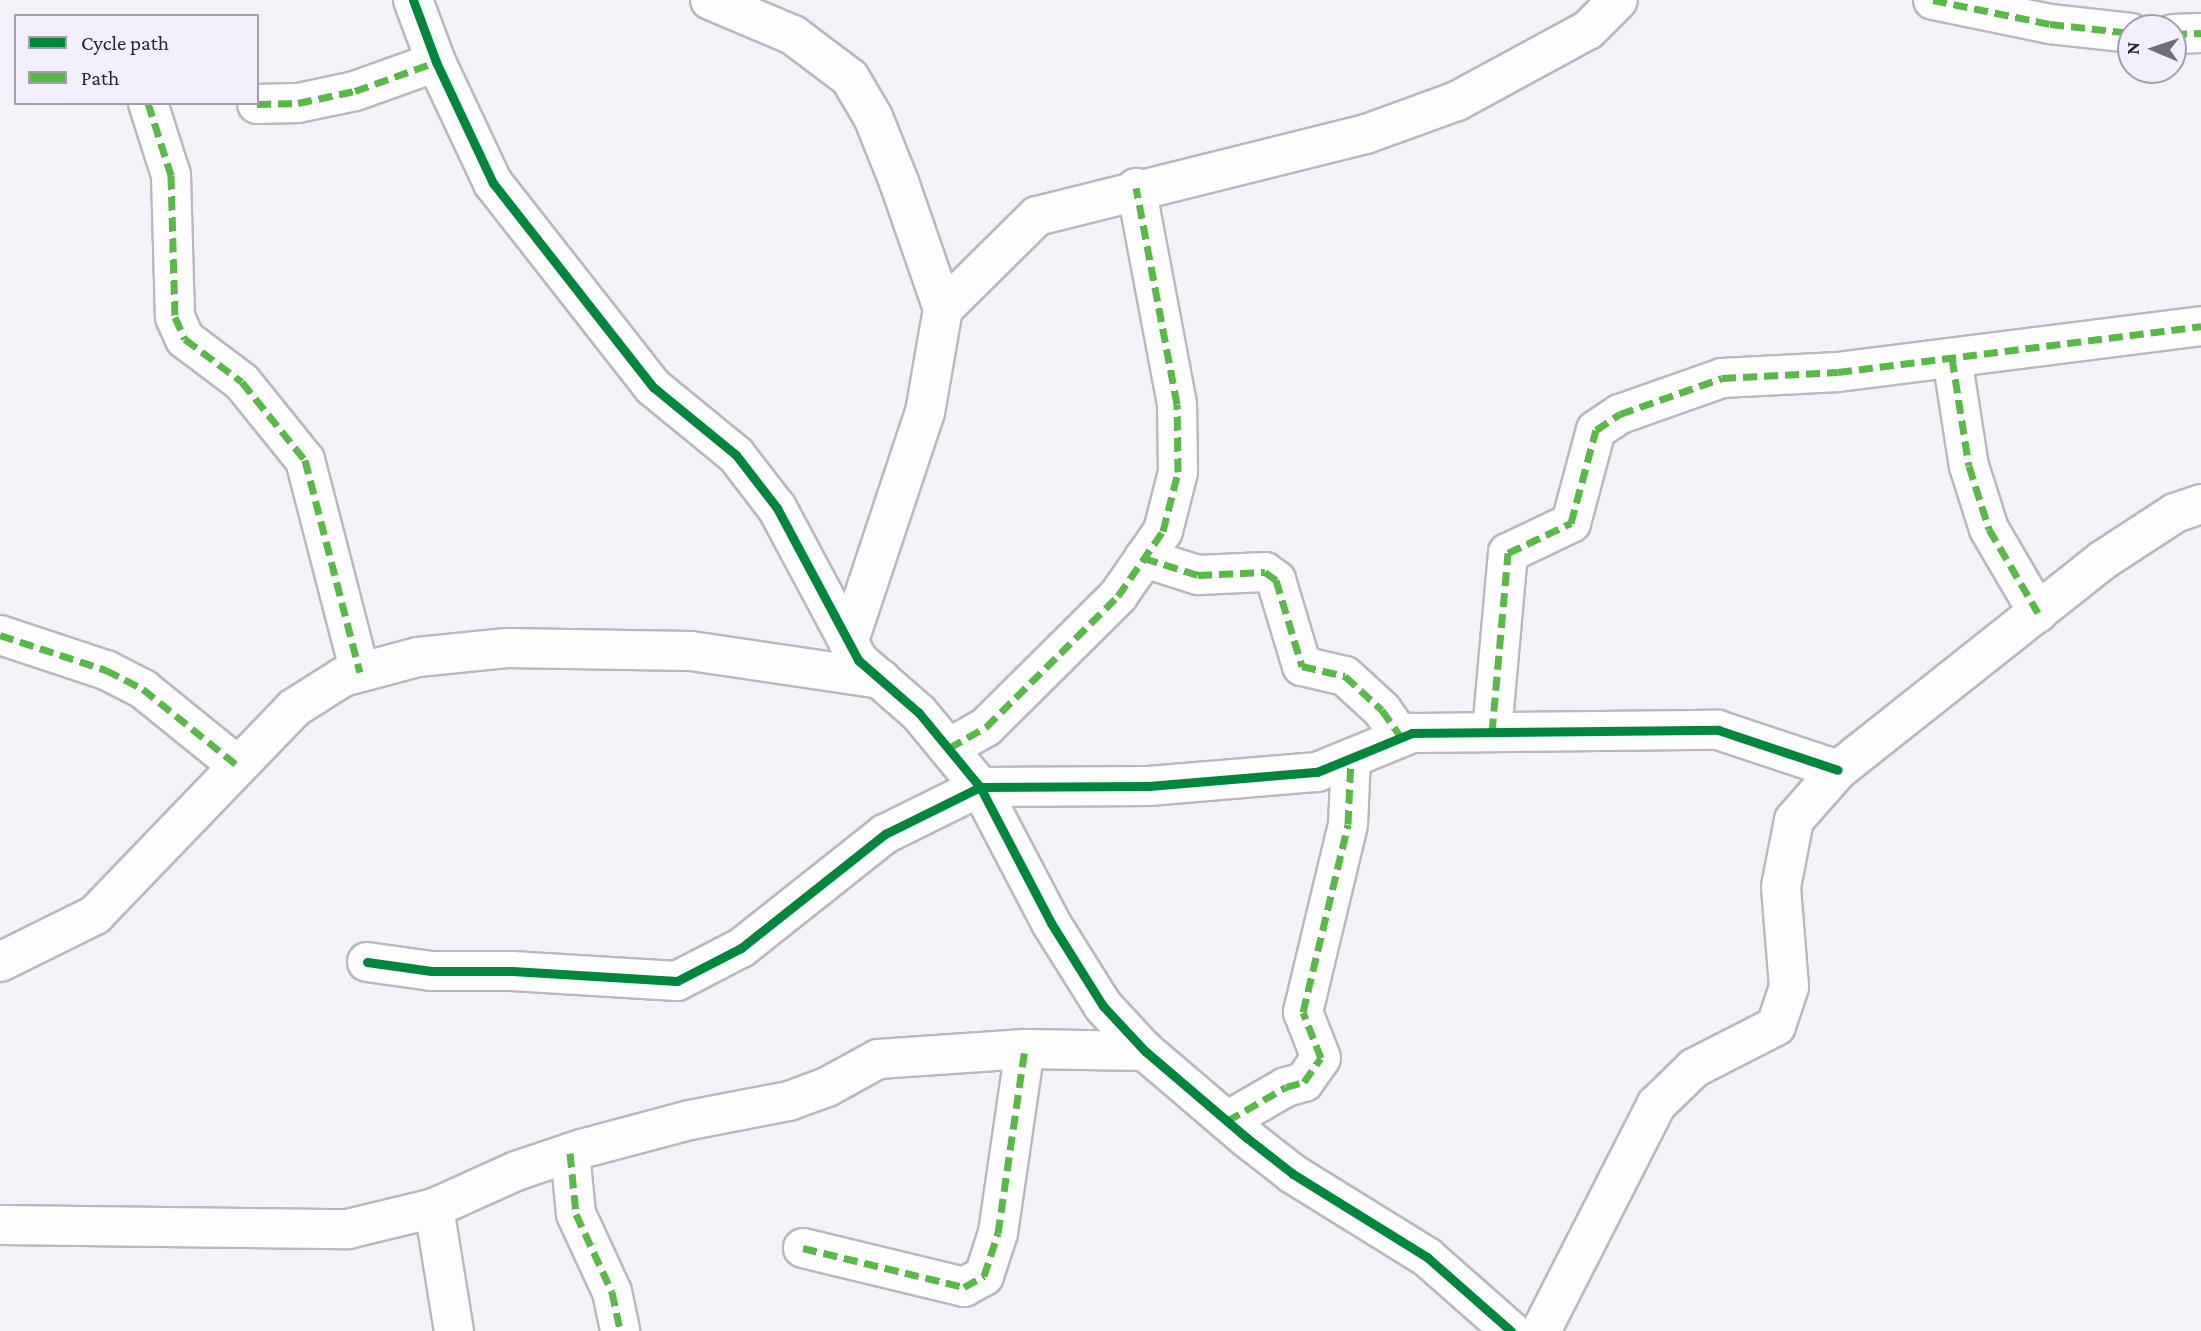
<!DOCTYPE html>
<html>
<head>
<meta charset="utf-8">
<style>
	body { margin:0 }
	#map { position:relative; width:2201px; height:1331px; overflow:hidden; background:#f3f2f8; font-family:"Crimson Pro",serif }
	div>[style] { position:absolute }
	.roads { filter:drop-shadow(2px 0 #bab9bf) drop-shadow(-2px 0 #bab9bf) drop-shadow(0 2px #bab9bf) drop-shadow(0 -2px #bab9bf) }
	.street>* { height:38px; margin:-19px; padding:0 19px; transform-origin:19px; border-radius:19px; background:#fdfdfe }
	.quiet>* { height:7px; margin-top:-3.5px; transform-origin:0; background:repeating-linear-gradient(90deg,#58b947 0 14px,transparent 0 21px) }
	.cycleway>* { height:9px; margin:-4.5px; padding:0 4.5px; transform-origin:4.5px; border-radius:4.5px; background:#00873e }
	span { translate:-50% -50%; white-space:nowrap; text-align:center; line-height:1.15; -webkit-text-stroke:7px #f2eefc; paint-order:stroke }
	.legend { position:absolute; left:14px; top:14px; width:245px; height:91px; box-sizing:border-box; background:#f2eefc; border:2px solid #a29eaa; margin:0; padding:9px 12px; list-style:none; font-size:21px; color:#29262f }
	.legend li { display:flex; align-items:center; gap:14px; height:35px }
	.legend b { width:35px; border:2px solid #a29eaa }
	.north { position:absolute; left:2117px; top:14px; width:70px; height:70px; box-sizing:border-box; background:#f2eefc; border:2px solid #a29eaa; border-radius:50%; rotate:272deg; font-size:19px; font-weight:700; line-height:28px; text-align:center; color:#29262f }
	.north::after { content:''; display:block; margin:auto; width:24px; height:32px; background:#706d75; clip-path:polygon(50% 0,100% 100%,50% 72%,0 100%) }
</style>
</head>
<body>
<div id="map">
	<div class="roads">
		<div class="street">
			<div style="left:413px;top:0;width:66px;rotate:69.6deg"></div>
			<div style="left:436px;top:62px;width:134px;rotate:64.8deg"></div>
			<div style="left:493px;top:183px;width:259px;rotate:51.9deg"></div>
			<div style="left:653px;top:387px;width:107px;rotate:39.3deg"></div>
			<div style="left:736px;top:455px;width:67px;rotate:52.3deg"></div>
			<div style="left:777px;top:508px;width:172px;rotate:61.9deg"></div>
			<div style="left:858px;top:660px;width:81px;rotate:41deg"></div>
			<div style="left:919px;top:713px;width:96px;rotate:50.5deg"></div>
			<div style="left:980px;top:787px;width:153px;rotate:62.4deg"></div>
			<div style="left:1051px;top:923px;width:98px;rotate:57.9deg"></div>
			<div style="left:1103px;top:1006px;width:62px;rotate:47deg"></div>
			<div style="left:1145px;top:1051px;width:134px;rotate:40.5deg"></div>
			<div style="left:1247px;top:1138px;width:58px;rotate:38deg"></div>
			<div style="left:1293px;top:1174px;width:158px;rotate:31.8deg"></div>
			<div style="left:1427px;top:1257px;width:112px;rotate:41.4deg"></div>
			<div style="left:710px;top:0;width:90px;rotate:22.9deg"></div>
			<div style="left:793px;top:35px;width:71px;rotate:37deg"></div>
			<div style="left:850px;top:78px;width:45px;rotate:59.5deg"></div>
			<div style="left:873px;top:117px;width:70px;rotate:68.2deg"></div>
			<div style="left:899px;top:182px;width:134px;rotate:70.9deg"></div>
			<div style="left:943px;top:309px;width:105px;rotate:99.9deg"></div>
			<div style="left:925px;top:412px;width:243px;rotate:108.4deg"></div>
			<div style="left:1933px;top:0;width:119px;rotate:11.6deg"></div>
			<div style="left:2050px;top:24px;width:81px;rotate:6.3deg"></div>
			<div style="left:2173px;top:34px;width:28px;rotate:-2deg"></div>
			<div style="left:148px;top:103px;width:76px;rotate:72.3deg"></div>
			<div style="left:171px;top:175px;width:142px;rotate:88.4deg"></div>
			<div style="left:175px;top:317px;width:24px;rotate:66deg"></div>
			<div style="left:185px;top:339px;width:71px;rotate:37deg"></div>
			<div style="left:242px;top:382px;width:100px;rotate:51.1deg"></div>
			<div style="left:305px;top:460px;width:219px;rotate:75.5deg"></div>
			<div style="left:257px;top:104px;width:41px;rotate:-1.4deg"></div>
			<div style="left:298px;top:103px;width:58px;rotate:-11.9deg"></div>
			<div style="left:355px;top:91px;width:86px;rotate:-19.7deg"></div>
			<div style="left:943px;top:309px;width:132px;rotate:-44.7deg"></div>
			<div style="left:1037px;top:216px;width:339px;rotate:-14deg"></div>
			<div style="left:1366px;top:134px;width:97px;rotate:-19.9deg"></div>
			<div style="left:1457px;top:101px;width:149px;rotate:-28.5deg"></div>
			<div style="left:1588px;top:30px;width:42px;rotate:-45deg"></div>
			<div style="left:1952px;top:358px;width:109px;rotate:81.1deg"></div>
			<div style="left:1969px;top:466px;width:66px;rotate:72.4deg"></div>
			<div style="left:1989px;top:529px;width:97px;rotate:59.7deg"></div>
			<div style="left:1144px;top:558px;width:57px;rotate:17.5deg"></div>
			<div style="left:1198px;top:575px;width:67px;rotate:-2.6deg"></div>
			<div style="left:1265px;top:572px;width:14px;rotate:36deg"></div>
			<div style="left:1276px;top:580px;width:90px;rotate:73.2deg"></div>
			<div style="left:1302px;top:666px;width:44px;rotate:13.1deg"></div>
			<div style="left:1345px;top:676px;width:50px;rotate:42.6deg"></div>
			<div style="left:1382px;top:710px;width:33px;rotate:55deg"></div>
			<div style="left:0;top:635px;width:112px;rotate:18.3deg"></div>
			<div style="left:106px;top:670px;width:42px;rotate:27.2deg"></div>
			<div style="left:143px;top:689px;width:121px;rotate:39deg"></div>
			<div style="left:1492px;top:732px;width:180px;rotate:-84.9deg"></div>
			<div style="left:1508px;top:553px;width:70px;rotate:-25.5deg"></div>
			<div style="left:1571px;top:523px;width:96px;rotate:-75deg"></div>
			<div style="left:1596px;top:430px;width:29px;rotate:-34deg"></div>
			<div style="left:1620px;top:414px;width:108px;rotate:-19.4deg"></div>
			<div style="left:1722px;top:378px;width:116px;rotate:-3deg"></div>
			<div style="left:1838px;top:372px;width:366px;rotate:-7.2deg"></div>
			<div style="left:949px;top:748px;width:43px;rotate:-29.6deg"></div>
			<div style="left:986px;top:727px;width:186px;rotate:-44.8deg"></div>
			<div style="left:1118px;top:596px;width:79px;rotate:-55.3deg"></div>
			<div style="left:1163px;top:531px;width:61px;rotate:-75.7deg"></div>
			<div style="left:1178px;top:472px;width:68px;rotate:-90.8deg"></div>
			<div style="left:1177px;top:404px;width:220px;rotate:-100.7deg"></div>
			<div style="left:0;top:962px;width:106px;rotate:-26.3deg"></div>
			<div style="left:95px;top:915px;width:287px;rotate:-46.1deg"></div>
			<div style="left:294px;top:708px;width:58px;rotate:-32.3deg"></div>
			<div style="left:343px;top:677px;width:78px;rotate:-14.9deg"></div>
			<div style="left:418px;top:657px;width:89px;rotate:-5.8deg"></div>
			<div style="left:507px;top:648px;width:184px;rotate:0.9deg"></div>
			<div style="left:691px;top:651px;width:192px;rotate:8.4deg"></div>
			<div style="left:367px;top:962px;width:65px;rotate:8deg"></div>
			<div style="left:431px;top:971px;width:81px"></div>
			<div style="left:512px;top:971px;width:165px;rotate:3.5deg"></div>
			<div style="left:677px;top:981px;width:72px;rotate:-27.3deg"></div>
			<div style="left:741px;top:948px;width:184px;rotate:-38.4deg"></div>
			<div style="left:885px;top:834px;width:106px;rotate:-26.3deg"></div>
			<div style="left:980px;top:787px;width:169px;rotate:-0.3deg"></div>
			<div style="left:1149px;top:786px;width:169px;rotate:-4.8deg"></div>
			<div style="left:1317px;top:772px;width:103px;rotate:-22.3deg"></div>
			<div style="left:1412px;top:733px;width:306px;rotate:-0.6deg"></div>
			<div style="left:1718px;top:730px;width:126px;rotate:18.4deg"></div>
			<div style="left:1227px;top:1121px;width:68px;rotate:-30deg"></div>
			<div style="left:1286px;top:1087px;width:19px;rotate:-16deg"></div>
			<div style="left:1304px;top:1082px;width:29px;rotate:-55deg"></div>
			<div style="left:1321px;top:1058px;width:49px;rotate:-111.4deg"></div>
			<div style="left:1303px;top:1012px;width:193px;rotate:-76.5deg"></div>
			<div style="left:1348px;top:824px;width:66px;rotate:-87.4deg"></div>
			<div style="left:570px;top:1153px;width:61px;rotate:84.4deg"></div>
			<div style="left:576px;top:1214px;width:86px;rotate:65.2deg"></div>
			<div style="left:612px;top:1292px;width:40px;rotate:78deg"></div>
			<div style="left:434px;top:1208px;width:125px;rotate:80.8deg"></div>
			<div style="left:0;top:1225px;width:348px;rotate:0.7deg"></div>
			<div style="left:348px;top:1229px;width:89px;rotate:-13.7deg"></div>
			<div style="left:434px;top:1208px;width:90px;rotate:-24.3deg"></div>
			<div style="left:516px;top:1171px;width:69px;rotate:-18.7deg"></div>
			<div style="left:581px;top:1149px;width:113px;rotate:-14.9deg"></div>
			<div style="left:690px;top:1120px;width:101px;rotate:-10.9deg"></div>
			<div style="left:789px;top:1101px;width:40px;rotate:-20.2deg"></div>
			<div style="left:827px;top:1087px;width:58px;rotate:-28.8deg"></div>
			<div style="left:878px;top:1059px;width:147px;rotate:-3.9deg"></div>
			<div style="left:1025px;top:1049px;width:120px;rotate:1deg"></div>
			<div style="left:803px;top:1248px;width:166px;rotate:13.6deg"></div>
			<div style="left:964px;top:1287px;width:23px;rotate:-29deg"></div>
			<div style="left:984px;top:1276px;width:45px;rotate:-72deg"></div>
			<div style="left:998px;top:1233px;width:186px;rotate:-81.7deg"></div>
			<div style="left:1541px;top:1331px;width:254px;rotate:-63deg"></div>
			<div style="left:1656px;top:1105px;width:53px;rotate:-44.2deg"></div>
			<div style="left:1694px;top:1068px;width:92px;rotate:-27.1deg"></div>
			<div style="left:1776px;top:1026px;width:41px;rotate:-71.6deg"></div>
			<div style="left:1789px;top:987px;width:100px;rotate:-94.6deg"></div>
			<div style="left:1781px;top:887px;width:68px;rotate:-79deg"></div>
			<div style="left:1794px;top:820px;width:67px;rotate:-48.7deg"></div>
			<div style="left:1838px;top:770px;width:338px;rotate:-38.4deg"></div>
			<div style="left:2103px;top:560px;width:86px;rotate:-33.1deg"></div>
			<div style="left:2175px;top:513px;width:28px;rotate:-19deg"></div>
		</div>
	</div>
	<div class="quiet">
		<div style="left:1933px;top:0;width:119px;rotate:11.6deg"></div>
		<div style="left:2050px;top:24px;width:81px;rotate:6.3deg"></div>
		<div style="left:2173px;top:34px;width:28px;rotate:-2deg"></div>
		<div style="left:148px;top:103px;width:76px;rotate:72.3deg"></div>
		<div style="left:171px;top:175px;width:142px;rotate:88.4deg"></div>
		<div style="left:175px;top:317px;width:24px;rotate:66deg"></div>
		<div style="left:185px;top:339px;width:71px;rotate:37deg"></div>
		<div style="left:242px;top:382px;width:100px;rotate:51.1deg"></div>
		<div style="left:305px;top:460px;width:219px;rotate:75.5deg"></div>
		<div style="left:257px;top:104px;width:41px;rotate:-1.4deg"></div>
		<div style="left:298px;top:103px;width:58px;rotate:-11.9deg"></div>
		<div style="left:355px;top:91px;width:86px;rotate:-19.7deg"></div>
		<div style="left:1952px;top:358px;width:109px;rotate:81.1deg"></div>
		<div style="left:1969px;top:466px;width:66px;rotate:72.4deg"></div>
		<div style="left:1989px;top:529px;width:97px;rotate:59.7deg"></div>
		<div style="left:1144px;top:558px;width:57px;rotate:17.5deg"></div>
		<div style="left:1198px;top:575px;width:67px;rotate:-2.6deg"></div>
		<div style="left:1265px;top:572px;width:14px;rotate:36deg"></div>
		<div style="left:1276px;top:580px;width:90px;rotate:73.2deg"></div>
		<div style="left:1302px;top:666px;width:44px;rotate:13.1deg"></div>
		<div style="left:1345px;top:676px;width:50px;rotate:42.6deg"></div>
		<div style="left:1382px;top:710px;width:33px;rotate:55deg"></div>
		<div style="left:0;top:635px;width:112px;rotate:18.3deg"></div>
		<div style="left:106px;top:670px;width:42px;rotate:27.2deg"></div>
		<div style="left:143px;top:689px;width:121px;rotate:39deg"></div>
		<div style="left:1492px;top:732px;width:180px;rotate:-84.9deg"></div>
		<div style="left:1508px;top:553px;width:70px;rotate:-25.5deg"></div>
		<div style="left:1571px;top:523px;width:96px;rotate:-75deg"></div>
		<div style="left:1596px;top:430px;width:29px;rotate:-34deg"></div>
		<div style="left:1620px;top:414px;width:108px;rotate:-19.4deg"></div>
		<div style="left:1722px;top:378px;width:116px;rotate:-3deg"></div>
		<div style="left:1838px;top:372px;width:366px;rotate:-7.2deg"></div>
		<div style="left:949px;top:748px;width:43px;rotate:-29.6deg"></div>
		<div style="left:986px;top:727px;width:186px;rotate:-44.8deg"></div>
		<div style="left:1118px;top:596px;width:79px;rotate:-55.3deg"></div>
		<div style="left:1163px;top:531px;width:61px;rotate:-75.7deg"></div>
		<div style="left:1178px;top:472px;width:68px;rotate:-90.8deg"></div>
		<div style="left:1177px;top:404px;width:220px;rotate:-100.7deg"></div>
		<div style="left:1227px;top:1121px;width:68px;rotate:-30deg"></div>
		<div style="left:1286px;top:1087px;width:19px;rotate:-16deg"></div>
		<div style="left:1304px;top:1082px;width:29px;rotate:-55deg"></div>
		<div style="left:1321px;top:1058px;width:49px;rotate:-111.4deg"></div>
		<div style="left:1303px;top:1012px;width:193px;rotate:-76.5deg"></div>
		<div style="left:1348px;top:824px;width:66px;rotate:-87.4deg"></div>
		<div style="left:570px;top:1153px;width:61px;rotate:84.4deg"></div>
		<div style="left:576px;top:1214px;width:86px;rotate:65.2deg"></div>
		<div style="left:612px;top:1292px;width:40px;rotate:78deg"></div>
		<div style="left:803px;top:1248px;width:166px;rotate:13.6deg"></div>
		<div style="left:964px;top:1287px;width:23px;rotate:-29deg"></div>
		<div style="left:984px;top:1276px;width:45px;rotate:-72deg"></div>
		<div style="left:998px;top:1233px;width:186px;rotate:-81.7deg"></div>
	</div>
	<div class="cycleway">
		<div style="left:413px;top:0;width:66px;rotate:69.6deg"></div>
		<div style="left:436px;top:62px;width:134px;rotate:64.8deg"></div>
		<div style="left:493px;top:183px;width:259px;rotate:51.9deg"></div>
		<div style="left:653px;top:387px;width:107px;rotate:39.3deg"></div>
		<div style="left:736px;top:455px;width:67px;rotate:52.3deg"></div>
		<div style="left:777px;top:508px;width:172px;rotate:61.9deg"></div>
		<div style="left:858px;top:660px;width:81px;rotate:41deg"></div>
		<div style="left:919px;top:713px;width:96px;rotate:50.5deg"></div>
		<div style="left:980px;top:787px;width:153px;rotate:62.4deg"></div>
		<div style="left:1051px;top:923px;width:98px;rotate:57.9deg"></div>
		<div style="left:1103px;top:1006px;width:62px;rotate:47deg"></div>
		<div style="left:1145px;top:1051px;width:134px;rotate:40.5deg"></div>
		<div style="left:1247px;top:1138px;width:58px;rotate:38deg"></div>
		<div style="left:1293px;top:1174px;width:158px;rotate:31.8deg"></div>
		<div style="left:1427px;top:1257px;width:112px;rotate:41.4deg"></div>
		<div style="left:367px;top:962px;width:65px;rotate:8deg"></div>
		<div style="left:431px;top:971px;width:81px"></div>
		<div style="left:512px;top:971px;width:165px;rotate:3.5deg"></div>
		<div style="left:677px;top:981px;width:72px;rotate:-27.3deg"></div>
		<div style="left:741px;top:948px;width:184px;rotate:-38.4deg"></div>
		<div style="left:885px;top:834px;width:106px;rotate:-26.3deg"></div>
		<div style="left:980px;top:787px;width:169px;rotate:-0.3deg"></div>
		<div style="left:1149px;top:786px;width:169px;rotate:-4.8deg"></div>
		<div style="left:1317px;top:772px;width:103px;rotate:-22.3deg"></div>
		<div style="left:1412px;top:733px;width:306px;rotate:-0.6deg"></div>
		<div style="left:1718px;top:730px;width:126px;rotate:18.4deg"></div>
	</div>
	<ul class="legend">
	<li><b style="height:9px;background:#00873e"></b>Cycle path</li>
	<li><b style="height:9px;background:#58b947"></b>Path</li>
	</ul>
	<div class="north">N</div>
</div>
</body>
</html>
